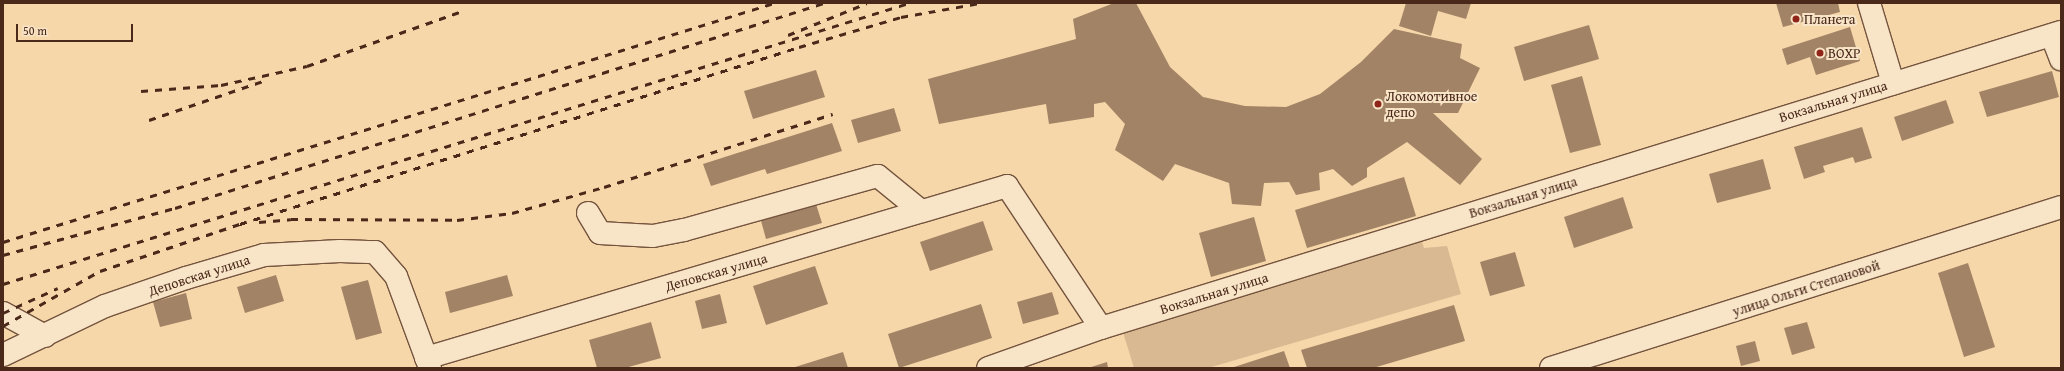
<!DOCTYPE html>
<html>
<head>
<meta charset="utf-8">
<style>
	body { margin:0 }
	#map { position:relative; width:2064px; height:371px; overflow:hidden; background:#f5d7aa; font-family:"Gentium Book Plus",serif }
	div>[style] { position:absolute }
	.green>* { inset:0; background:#d8b992 }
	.building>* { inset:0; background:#a38365 }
	.roads { filter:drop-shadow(1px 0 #75543e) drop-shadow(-1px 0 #75543e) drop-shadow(0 1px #75543e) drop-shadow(0 -1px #75543e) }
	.minor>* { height:22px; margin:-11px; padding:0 11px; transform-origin:11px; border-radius:11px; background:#f8e5c8 }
	.rail>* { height:3px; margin-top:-1.5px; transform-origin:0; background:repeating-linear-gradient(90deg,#4a281a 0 7px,transparent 0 14px) }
	.dots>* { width:11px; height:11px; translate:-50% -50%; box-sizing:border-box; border:2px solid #f8e5c8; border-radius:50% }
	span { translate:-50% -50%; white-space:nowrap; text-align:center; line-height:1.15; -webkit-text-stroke:4px #f8e5c8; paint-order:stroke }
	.poi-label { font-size:14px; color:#4a281a }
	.left { translate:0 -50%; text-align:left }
	.street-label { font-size:14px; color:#4a281a }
	.frame { position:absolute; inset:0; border:4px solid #4a281a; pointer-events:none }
	.scale { position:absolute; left:16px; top:24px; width:117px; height:18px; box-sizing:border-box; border:2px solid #4a281a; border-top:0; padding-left:5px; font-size:12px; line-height:14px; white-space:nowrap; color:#4a281a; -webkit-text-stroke:3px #f8e5c8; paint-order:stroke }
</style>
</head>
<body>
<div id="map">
	<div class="green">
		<div style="clip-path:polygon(1420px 236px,1424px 248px,1447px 246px,1461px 294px,1208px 368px,1134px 368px,1122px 329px)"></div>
	</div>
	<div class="building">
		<div style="clip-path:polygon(1114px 3px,1136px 3px,1170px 67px,1203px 97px,1245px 106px,1286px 107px,1320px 94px,1361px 62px,1394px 29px,1462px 44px,1460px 58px,1480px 68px,1458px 113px,1433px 113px,1482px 159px,1460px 185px,1407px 142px,1367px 168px,1367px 177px,1352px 186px,1333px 169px,1319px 173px,1320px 190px,1296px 195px,1289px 182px,1264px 183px,1261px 206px,1232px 204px,1229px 183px,1175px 164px,1163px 181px,1115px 150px,1125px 124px,1105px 102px,1094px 104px,1094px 117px,1049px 124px,1046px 104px,939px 124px,928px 79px,1076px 39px,1073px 19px)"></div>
		<div style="clip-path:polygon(1406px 3px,1471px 3px,1466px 19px,1438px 11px,1431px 36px,1399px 26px)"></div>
		<div style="clip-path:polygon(1776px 3px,1838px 3px,1840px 12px,1783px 27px)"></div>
		<div style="clip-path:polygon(1589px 25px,1599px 59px,1524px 81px,1514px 47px)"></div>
		<div style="clip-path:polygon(1850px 27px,1860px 61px,1816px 75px,1810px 57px,1787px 65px,1782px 49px)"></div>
		<div style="clip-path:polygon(816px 70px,825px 97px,753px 119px,744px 91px)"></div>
		<div style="clip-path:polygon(2052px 71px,2059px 97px,1987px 117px,1979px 92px)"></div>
		<div style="clip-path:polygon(1582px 76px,1601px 145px,1570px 153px,1551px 85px)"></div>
		<div style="clip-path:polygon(1946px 100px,1954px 123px,1902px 141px,1894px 117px)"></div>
		<div style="clip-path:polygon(894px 108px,901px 131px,858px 143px,851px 120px)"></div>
		<div style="clip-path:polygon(832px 123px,842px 151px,767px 174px,765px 169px,711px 186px,703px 164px)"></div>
		<div style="clip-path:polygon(1862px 127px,1872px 158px,1855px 163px,1853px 157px,1823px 166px,1825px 172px,1804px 179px,1794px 147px)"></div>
		<div style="clip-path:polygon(1763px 159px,1771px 189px,1717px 203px,1709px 174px)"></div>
		<div style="clip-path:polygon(1404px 177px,1416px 216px,1307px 248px,1295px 210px)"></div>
		<div style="clip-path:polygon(1623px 197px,1633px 228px,1574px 248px,1564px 217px)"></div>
		<div style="clip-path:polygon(815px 201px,822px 223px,766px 239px,760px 217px)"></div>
		<div style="clip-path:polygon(1254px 217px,1266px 261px,1211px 277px,1199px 233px)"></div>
		<div style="clip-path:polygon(983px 221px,993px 250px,930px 271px,920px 242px)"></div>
		<div style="clip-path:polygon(1515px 252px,1525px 286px,1490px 296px,1480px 262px)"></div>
		<div style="clip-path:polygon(1968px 263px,1995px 347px,1964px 357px,1938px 273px)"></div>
		<div style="clip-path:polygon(815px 266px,828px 304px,766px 325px,753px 286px)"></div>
		<div style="clip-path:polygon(276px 275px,284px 301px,245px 313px,237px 287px)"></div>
		<div style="clip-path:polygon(507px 275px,513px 296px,450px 313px,445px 292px)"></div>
		<div style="clip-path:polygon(368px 280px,382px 333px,356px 340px,341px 287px)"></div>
		<div style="clip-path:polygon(1052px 292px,1059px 314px,1023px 324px,1017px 302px)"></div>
		<div style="clip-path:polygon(186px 293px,192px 319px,160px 327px,153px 302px)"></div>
		<div style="clip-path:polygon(720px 294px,727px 323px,702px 329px,695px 301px)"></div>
		<div style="clip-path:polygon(981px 304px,992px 338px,899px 368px,888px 334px)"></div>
		<div style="clip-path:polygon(1454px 305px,1465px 341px,1373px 368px,1307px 368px,1301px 350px)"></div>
		<div style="clip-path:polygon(651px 322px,661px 358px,625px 368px,597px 368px,589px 340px)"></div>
		<div style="clip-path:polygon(1807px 322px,1815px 348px,1792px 355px,1784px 328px)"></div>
		<div style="clip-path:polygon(1755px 341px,1760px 361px,1741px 366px,1736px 346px)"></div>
		<div style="clip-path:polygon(1284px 351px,1290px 368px,1231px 368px)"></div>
		<div style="clip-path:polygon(843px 352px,848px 368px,792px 368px)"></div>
		<div style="clip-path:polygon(1107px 362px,1108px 368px,1088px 368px)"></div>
	</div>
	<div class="roads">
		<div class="minor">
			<div style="left:1869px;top:3px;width:84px;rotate:73.3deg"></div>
			<div style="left:2052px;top:36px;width:25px;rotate:69deg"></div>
			<div style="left:588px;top:213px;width:23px;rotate:59deg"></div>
			<div style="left:600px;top:233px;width:53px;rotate:3.2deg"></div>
			<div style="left:653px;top:236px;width:32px;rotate:-11deg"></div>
			<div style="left:684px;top:230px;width:201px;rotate:-15.6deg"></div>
			<div style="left:878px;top:176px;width:55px;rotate:39.1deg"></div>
			<div style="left:3px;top:313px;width:48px;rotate:28.7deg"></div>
			<div style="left:3px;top:355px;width:113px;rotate:-25.7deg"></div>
			<div style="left:105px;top:306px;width:86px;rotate:-19.1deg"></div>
			<div style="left:186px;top:278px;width:81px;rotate:-16.4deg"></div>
			<div style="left:264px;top:255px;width:76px;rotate:-3deg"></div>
			<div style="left:340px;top:251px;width:35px;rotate:2deg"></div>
			<div style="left:375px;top:252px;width:32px;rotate:49deg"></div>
			<div style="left:396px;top:276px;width:98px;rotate:69.7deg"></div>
			<div style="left:426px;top:358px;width:606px;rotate:-16.49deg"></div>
			<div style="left:1007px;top:186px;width:170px;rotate:56.5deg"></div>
			<div style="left:988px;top:368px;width:120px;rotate:-19.5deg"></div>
			<div style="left:1101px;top:328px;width:1005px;rotate:-17.14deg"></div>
			<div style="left:1551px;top:368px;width:535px;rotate:-17.52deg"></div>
		</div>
	</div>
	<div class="rail">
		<div style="left:788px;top:35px;width:85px;rotate:-22.1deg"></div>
		<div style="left:141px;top:91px;width:80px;rotate:-4.3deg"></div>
		<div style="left:221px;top:85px;width:88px;rotate:-12.5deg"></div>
		<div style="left:307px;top:66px;width:164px;rotate:-19.5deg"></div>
		<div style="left:149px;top:120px;width:124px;rotate:-18.9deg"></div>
		<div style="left:259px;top:222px;width:32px;rotate:-5deg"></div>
		<div style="left:291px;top:219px;width:166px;rotate:0.3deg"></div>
		<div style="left:457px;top:220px;width:55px;rotate:-7.3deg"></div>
		<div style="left:512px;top:213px;width:96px;rotate:-15.8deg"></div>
		<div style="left:604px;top:187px;width:240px;rotate:-17.7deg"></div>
		<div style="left:3px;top:242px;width:807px;rotate:-17.22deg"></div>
		<div style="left:3px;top:255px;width:178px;rotate:-15.3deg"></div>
		<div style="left:175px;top:208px;width:681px;rotate:-17.53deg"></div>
		<div style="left:3px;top:284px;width:949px;rotate:-17.23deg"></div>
		<div style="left:3px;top:313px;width:60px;rotate:-24.4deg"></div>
		<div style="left:3px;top:326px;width:112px;rotate:-29.6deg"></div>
		<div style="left:100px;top:271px;width:148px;rotate:-18.6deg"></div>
		<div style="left:240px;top:224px;width:586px;rotate:-17.57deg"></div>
		<div style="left:799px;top:47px;width:106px;rotate:-16.4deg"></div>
		<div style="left:901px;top:17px;width:80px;rotate:-10deg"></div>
	</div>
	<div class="dots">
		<div style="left:1796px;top:19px;background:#8f2418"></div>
		<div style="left:1820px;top:53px;background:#8f2418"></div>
		<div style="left:1378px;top:104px;background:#8f2418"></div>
	</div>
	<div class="poi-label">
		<span class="left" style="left:1804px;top:19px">Планета</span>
		<span class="left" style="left:1828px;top:53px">ВОХР</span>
		<span class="left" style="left:1386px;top:104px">Локомотивное<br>депо</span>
	</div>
	<div class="street-label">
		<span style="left:1833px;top:101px;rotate:-17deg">Вокзальная улица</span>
		<span style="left:1523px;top:197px;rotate:-17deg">Вокзальная улица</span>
		<span style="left:716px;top:272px;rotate:-16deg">Деповская улица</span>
		<span style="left:199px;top:275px;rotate:-18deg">Деповская улица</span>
		<span style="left:1806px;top:288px;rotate:-18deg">улица Ольги Степановой</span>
		<span style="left:1214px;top:293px;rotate:-17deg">Вокзальная улица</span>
	</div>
	<div class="frame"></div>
	<div class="scale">50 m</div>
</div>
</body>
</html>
